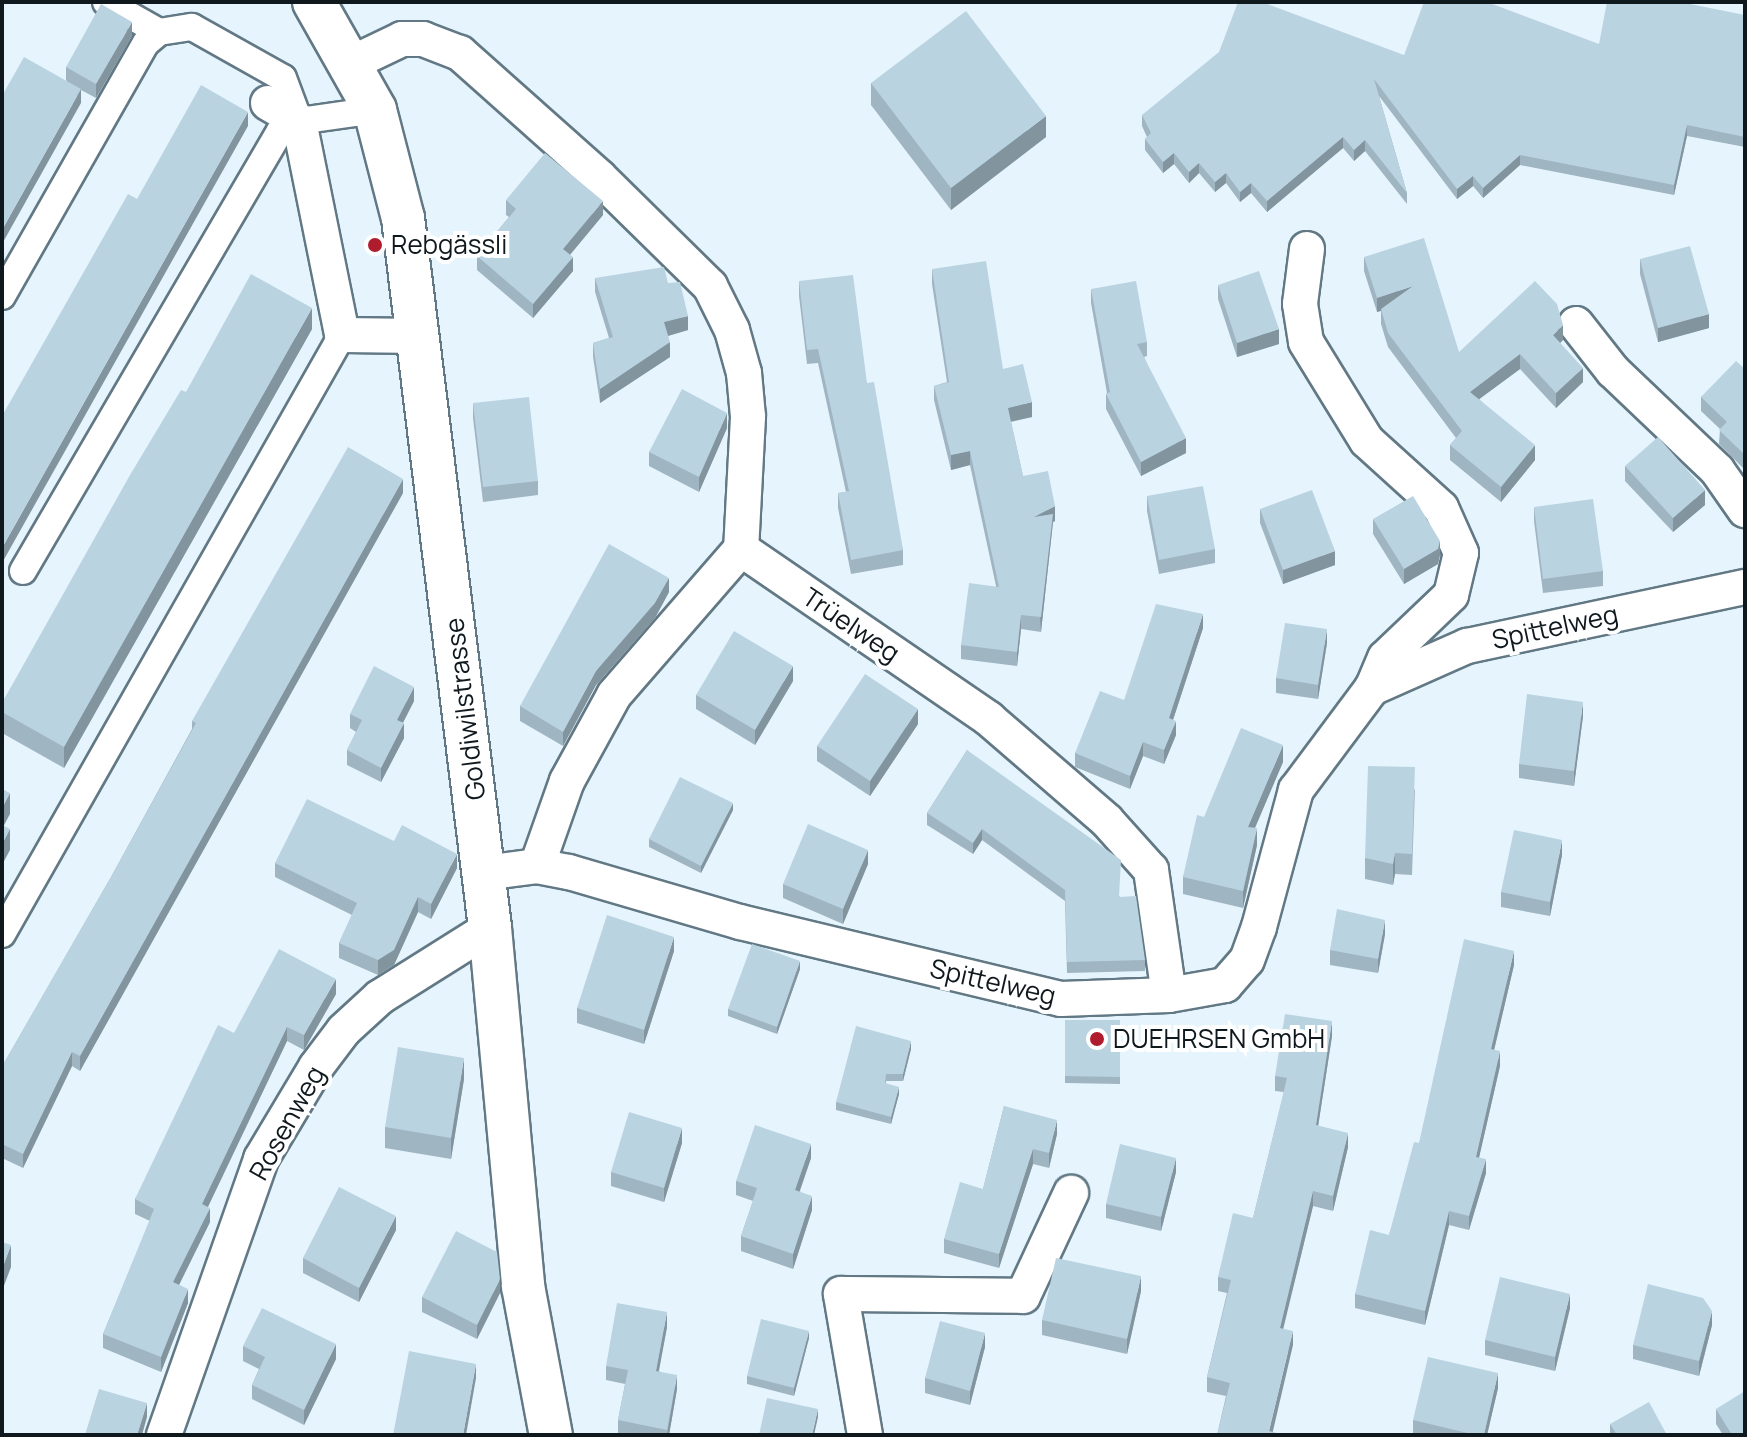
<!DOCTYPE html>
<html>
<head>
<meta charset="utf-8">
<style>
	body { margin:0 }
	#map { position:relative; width:1747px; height:1437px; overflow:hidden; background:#e6f5fd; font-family:Manrope,sans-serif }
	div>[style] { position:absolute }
	.roads { filter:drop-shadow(2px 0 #627985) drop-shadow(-2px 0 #627985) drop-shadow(0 2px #627985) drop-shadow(0 -2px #627985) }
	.pedestrian>* { height:26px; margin:-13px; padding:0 13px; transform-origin:13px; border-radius:13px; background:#fff }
	.minor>* { height:34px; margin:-17px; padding:0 17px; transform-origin:17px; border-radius:17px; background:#fff }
	.tertiary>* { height:42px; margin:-21px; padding:0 21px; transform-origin:21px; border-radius:21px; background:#fff }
	.wall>* { inset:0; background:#a0b5c2 }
	.shaded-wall>* { inset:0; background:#82949e }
	.building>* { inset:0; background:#bad3e1 }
	.dots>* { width:22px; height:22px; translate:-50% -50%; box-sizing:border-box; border:4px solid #fff; border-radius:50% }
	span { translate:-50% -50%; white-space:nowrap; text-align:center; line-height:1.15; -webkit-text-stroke:8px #fff; paint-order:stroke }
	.poi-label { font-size:26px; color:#0f181d }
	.left { translate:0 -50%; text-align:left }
	.street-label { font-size:26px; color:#0f181d }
	.frame { position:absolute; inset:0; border:4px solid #0f181d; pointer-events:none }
</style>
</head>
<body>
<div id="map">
	<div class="roads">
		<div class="pedestrian">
			<div style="left:106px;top:2px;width:61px;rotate:29.5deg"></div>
			<div style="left:159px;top:32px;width:33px;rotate:-9deg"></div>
			<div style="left:192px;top:27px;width:104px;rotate:29.3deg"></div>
			<div style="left:283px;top:78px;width:46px;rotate:69.6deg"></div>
			<div style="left:299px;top:121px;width:77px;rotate:-8.2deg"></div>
			<div style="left:2px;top:296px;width:291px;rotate:-60.4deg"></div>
			<div style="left:146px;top:43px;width:17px;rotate:-40deg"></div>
			<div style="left:23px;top:571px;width:510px;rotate:-59.71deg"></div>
			<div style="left:280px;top:131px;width:21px;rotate:-28deg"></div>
			<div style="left:2px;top:934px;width:689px;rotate:-60.42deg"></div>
		</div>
		<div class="minor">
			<div style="left:352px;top:63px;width:55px;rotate:-25.6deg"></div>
			<div style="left:402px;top:39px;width:21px"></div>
			<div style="left:423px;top:39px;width:40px;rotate:21deg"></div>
			<div style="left:460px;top:53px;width:186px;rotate:41.7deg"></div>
			<div style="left:599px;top:177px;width:156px;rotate:44.5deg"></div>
			<div style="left:710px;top:286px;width:49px;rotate:63.4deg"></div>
			<div style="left:732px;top:330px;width:45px;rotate:74.4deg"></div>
			<div style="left:744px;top:373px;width:44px;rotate:84.8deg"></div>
			<div style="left:748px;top:417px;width:132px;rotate:93deg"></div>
			<div style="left:268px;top:103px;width:36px;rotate:30deg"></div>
			<div style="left:299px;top:121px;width:218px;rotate:78.6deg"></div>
			<div style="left:342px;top:335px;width:79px;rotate:0.7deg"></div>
			<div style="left:1307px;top:249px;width:55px;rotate:97.3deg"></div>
			<div style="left:1300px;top:304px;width:38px;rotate:81deg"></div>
			<div style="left:1306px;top:342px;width:116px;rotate:58.4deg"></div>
			<div style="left:1367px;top:441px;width:100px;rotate:42.2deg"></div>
			<div style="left:1441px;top:508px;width:49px;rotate:66deg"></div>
			<div style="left:1461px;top:553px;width:43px;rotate:103.4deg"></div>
			<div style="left:1451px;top:595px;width:91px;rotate:136.3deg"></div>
			<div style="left:1385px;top:658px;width:33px;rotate:113deg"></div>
			<div style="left:1576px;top:324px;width:60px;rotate:51.8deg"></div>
			<div style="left:1613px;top:371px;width:144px;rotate:43.6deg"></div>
			<div style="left:1717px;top:470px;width:49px;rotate:55deg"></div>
			<div style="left:537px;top:866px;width:90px;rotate:-70.6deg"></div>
			<div style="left:567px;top:781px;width:98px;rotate:-61.3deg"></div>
			<div style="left:614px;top:695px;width:194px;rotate:-49deg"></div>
			<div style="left:741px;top:549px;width:301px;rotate:34.4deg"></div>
			<div style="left:989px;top:719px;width:156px;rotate:40.8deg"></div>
			<div style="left:1107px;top:821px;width:66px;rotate:48.1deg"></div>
			<div style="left:1151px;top:870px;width:126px;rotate:81.8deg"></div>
			<div style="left:484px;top:873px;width:53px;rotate:-7.5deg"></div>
			<div style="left:537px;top:866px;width:33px;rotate:11deg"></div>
			<div style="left:569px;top:872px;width:178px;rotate:16.3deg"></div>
			<div style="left:740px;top:922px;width:330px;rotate:13.5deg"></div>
			<div style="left:1061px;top:999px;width:108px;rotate:-2.1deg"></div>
			<div style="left:1169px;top:995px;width:57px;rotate:-10.1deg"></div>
			<div style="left:1225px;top:985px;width:33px;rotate:-49deg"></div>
			<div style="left:1247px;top:960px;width:35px;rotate:-70deg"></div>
			<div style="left:1259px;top:927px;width:142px;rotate:-74.9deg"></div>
			<div style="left:1296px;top:790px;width:127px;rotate:-53.3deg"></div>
			<div style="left:1372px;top:688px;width:104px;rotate:-23.9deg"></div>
			<div style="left:1467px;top:646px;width:284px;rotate:-12deg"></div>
			<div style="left:164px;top:1435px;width:293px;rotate:-70.6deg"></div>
			<div style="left:261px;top:1159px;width:107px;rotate:-59.1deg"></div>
			<div style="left:316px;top:1067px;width:46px;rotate:-52.9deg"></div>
			<div style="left:344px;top:1030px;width:49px;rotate:-42.5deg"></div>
			<div style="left:380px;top:997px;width:130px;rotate:-32.1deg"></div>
			<div style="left:865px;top:1435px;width:143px;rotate:-99.7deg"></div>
			<div style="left:841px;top:1294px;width:182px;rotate:0.6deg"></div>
			<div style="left:1023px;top:1296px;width:114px;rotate:-65deg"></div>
		</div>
		<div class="tertiary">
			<div style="left:314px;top:2px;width:124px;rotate:60.5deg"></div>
			<div style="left:375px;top:110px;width:112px;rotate:75.5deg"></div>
			<div style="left:403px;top:218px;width:715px;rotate:83.01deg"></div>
			<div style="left:490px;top:928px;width:360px;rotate:84.7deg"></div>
			<div style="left:523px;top:1286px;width:152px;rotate:79.4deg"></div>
		</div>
	</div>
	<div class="wall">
		<div style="clip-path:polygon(1745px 15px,1745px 147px,1687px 136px,1674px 195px,1520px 165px,1483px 198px,1473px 186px,1457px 199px,1379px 96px,1407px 193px,1407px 204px,1365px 151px,1354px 161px,1343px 148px,1267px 212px,1251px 193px,1240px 202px,1226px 183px,1215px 192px,1199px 173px,1189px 183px,1174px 164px,1163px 173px,1145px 150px,1145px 139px,1147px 137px,1142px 126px,1142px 115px,1404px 55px,1599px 44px)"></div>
		<div style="clip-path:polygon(132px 36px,96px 98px,81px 90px,81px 103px,66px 80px,66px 67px)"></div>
		<div style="clip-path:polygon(871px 83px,1046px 137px,951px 210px,871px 105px)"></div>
		<div style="clip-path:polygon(506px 200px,603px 215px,570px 255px,573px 271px,533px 318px,477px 270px,477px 256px,509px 217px,506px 215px)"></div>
		<div style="clip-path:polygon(1364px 257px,1459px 352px,1563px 340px,1560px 343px,1583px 382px,1556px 408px,1520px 369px,1479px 399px,1535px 460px,1501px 502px,1450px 460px,1450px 445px,1456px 438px,1388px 347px,1381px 324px,1381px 311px,1377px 312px,1364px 271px)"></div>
		<div style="clip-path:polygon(1640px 259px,1709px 328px,1658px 342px,1640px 274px)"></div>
		<div style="clip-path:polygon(932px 269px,1003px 369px,1032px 417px,1011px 422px,1023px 476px,1055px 521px,1053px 522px,1041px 632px,1021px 629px,1017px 666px,961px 659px,961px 645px,996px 586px,970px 465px,951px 470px,934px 400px,934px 386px,947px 382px,932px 284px)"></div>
		<div style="clip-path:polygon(595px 278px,668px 283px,688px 330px,668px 336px,670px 357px,600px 403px,593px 357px,593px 343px,609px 338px,595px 292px)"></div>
		<div style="clip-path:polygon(799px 281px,867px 383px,903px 550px,903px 565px,851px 574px,838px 508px,838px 493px,846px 492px,818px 363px,807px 364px,799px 296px)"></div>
		<div style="clip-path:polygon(1218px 285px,1279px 344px,1237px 357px,1218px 299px)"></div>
		<div style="clip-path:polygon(1091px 289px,1147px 342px,1147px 356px,1144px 357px,1186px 453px,1141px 476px,1106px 409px,1106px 394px,1107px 393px,1091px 303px)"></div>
		<div style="clip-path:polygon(312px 329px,64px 768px,2px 733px,2px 703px,186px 392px)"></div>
		<div style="clip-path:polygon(1745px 369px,1745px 470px,1719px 444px,1720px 429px,1701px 411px,1701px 397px)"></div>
		<div style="clip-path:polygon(473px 403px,538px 481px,538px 495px,483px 502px,473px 418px)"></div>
		<div style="clip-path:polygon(727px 428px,699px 492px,649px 466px,649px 452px)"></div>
		<div style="clip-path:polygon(1625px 466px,1705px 505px,1673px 532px,1625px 481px)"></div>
		<div style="clip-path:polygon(403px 493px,80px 1071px,72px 1066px,23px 1168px,2px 1158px,2px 1061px,4px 1063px,111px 877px,192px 729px,192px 721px)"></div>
		<div style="clip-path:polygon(1147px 496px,1215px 549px,1215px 563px,1159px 574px,1147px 511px)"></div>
		<div style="clip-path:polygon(1534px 507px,1603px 571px,1603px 586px,1543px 593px,1534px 521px)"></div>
		<div style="clip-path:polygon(1260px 509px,1335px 565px,1283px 584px,1260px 523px)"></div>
		<div style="clip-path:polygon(1373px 519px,1440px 555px,1438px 564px,1404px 584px,1373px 534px)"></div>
		<div style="clip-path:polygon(669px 592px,655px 618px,596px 685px,563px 746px,520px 721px,520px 706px)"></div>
		<div style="clip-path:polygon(1203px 628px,1173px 720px,1176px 735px,1164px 764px,1143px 756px,1130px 789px,1075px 767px,1075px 753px,1124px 700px)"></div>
		<div style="clip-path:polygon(1327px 643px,1318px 699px,1276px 693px,1276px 678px)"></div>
		<div style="clip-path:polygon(793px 681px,755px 745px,696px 709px,696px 695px)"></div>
		<div style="clip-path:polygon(414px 701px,403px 723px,404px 738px,381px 782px,347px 765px,347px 750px,356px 732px,350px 728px,350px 714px)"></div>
		<div style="clip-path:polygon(1583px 716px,1574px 786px,1519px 778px,1519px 764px)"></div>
		<div style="clip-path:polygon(918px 724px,870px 796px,817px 761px,817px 746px)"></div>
		<div style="clip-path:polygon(967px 750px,1120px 897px,1145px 960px,1145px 971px,1067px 973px,1065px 901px,982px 840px,973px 854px,927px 825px,927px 813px)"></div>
		<div style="clip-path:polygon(1283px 762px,1255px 828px,1257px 845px,1243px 908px,1183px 894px,1183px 877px,1204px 817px)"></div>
		<div style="clip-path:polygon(1415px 789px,1412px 875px,1395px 874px,1393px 885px,1365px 879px,1365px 858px)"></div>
		<div style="clip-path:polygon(733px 810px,701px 873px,649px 847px,649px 839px)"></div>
		<div style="clip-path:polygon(394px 841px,457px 868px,431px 919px,418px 912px,394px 965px,378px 975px,339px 958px,339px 943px,352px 915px,275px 877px,275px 863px)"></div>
		<div style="clip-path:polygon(1562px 855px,1550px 916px,1501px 907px,1501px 892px)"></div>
		<div style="clip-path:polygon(868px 864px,843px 924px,783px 898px,783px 884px)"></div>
		<div style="clip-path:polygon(1385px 934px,1378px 973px,1330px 965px,1330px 950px)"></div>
		<div style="clip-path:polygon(674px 951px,644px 1044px,577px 1023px,577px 1008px)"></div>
		<div style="clip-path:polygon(1514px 965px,1494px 1050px,1500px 1066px,1479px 1157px,1486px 1173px,1469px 1230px,1449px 1225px,1425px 1325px,1355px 1308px,1355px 1294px,1389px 1235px,1419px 1143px)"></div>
		<div style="clip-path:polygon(800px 969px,777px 1034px,728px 1016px,728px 1009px)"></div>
		<div style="clip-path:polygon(336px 994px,304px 1050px,287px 1041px,208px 1207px,210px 1222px,179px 1285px,188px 1303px,161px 1372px,103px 1348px,103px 1334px,150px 1221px,135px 1214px,135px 1199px,234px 1033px)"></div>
		<div style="clip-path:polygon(1065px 1020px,1120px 1020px,1120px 1084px,1065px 1083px)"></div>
		<div style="clip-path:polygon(1332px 1036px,1318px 1126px,1348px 1147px,1333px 1211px,1313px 1206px,1283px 1328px,1293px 1345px,1217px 1435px,1226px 1396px,1207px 1392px,1207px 1377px,1227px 1293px,1218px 1291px,1218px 1277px,1253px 1218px,1284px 1092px,1275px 1091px,1275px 1076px)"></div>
		<div style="clip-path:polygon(911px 1049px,903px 1081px,886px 1081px,886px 1084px,899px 1094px,891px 1124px,836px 1110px,836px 1102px)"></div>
		<div style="clip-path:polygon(464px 1079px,451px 1159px,385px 1148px,385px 1127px)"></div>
		<div style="clip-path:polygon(1004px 1106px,1057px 1134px,1049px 1168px,1033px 1164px,999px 1268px,944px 1253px,944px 1239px,983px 1189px)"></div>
		<div style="clip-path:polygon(682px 1143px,664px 1202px,611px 1186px,611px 1172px)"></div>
		<div style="clip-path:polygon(811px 1158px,800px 1191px,812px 1210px,793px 1269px,741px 1251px,741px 1236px,753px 1201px,736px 1195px,736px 1181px)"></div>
		<div style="clip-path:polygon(1176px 1172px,1161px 1231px,1106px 1218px,1106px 1204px)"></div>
		<div style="clip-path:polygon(396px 1230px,359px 1302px,303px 1273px,303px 1258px)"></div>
		<div style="clip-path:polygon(1141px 1291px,1127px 1354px,1042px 1335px,1042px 1320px)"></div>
		<div style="clip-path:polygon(500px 1293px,477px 1339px,422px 1312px,422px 1297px)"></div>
		<div style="clip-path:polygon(1570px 1308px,1555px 1371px,1485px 1355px,1485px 1340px)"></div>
		<div style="clip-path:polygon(1712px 1325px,1699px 1376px,1633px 1359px,1633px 1345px)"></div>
		<div style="clip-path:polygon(667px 1327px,659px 1371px,677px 1389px,669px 1435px,618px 1435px,618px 1420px,625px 1384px,606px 1380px,606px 1366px)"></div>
		<div style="clip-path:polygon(809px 1338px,794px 1396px,747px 1384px,747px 1376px)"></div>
		<div style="clip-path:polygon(243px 1346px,336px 1359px,304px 1425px,252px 1399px,252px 1385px,259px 1369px,243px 1361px)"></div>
		<div style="clip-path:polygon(985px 1347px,970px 1405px,925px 1393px,925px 1378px)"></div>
		<div style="clip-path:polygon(1498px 1388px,1487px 1435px,1413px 1434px,1413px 1420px)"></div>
		<div style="clip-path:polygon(1716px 1409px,1745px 1435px,1723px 1435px,1716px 1424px)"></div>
		<div style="clip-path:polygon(1610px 1424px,1667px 1435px,1610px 1435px)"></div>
	</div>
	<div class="shaded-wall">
		<div style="clip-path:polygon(132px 22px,132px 36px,96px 98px,96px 84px)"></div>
		<div style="clip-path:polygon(81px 89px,81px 103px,2px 244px,2px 230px)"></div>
		<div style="clip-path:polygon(248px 112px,248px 126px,2px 563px,2px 548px)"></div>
		<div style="clip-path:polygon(1046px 116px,1046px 137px,951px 210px,951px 188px)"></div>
		<div style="clip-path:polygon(1687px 125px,1687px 136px,1674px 195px,1674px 185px)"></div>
		<div style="clip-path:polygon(1343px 137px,1343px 148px,1267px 212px,1267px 201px)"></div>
		<div style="clip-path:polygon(1365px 140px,1365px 151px,1354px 161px,1354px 150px)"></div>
		<div style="clip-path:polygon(1174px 153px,1174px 164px,1163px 173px,1163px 162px)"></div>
		<div style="clip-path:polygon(1520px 155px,1520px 165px,1483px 198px,1483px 188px)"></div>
		<div style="clip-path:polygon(1199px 163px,1199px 173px,1189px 183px,1189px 172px)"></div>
		<div style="clip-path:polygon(1226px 173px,1226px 183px,1215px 192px,1215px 182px)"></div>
		<div style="clip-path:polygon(1473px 176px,1473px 186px,1457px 199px,1457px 189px)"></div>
		<div style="clip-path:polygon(1251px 183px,1251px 193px,1240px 202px,1240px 192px)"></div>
		<div style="clip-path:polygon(603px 201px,603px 215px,563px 263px,563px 249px)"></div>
		<div style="clip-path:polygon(573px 257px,573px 271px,533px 318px,533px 304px)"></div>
		<div style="clip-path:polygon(1413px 286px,1413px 301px,1377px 312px,1377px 298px)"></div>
		<div style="clip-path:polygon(312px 308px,312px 329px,64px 768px,64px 747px)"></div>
		<div style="clip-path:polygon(1709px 314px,1709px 328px,1658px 342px,1658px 328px)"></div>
		<div style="clip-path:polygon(688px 316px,688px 330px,664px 337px,664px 322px)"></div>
		<div style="clip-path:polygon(1563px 325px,1563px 340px,1553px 350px,1553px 335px)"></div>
		<div style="clip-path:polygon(1279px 329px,1279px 344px,1237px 357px,1237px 343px)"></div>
		<div style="clip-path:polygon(670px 342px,670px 357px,600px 403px,600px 389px)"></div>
		<div style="clip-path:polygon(1520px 354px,1520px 369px,1470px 406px,1470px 392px)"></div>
		<div style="clip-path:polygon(1583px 368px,1583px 382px,1556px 408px,1556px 393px)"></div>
		<div style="clip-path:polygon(1032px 402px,1032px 417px,1008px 422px,1008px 408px)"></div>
		<div style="clip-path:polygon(727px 413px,727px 428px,699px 492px,699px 477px)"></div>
		<div style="clip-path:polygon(1186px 438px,1186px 453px,1141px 476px,1141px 462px)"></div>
		<div style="clip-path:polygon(1535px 445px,1535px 460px,1501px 502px,1501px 487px)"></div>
		<div style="clip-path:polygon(970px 451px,970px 465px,951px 470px,951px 455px)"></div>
		<div style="clip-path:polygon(403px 479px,403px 493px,80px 1071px,80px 1056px)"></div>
		<div style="clip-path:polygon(1705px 490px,1705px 505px,1673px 532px,1673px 518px)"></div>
		<div style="clip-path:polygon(1055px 506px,1055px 521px,1053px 522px,1041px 632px,1034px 517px)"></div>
		<div style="clip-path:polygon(1440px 541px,1440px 555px,1438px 564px,1404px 584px,1404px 569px)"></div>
		<div style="clip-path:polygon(1335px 551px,1335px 565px,1283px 584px,1283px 570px)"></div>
		<div style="clip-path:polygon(669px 578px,669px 592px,655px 618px,596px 685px,563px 746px,563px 732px,596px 671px)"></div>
		<div style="clip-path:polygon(1203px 614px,1203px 628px,1169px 732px,1169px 718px)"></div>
		<div style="clip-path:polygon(1021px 615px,1021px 629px,1017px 666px,1017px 652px)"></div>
		<div style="clip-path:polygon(1327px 629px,1327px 643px,1318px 699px,1318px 685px)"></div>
		<div style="clip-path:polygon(793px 666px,793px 681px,755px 745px,755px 730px)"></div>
		<div style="clip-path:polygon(414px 687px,414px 701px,397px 734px,397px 720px)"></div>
		<div style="clip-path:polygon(1583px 702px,1583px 716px,1574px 786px,1574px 771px)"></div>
		<div style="clip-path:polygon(918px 709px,918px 724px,870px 796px,870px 781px)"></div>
		<div style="clip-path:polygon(1176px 721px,1176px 735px,1164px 764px,1164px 750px)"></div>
		<div style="clip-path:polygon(404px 723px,404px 738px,381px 782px,381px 768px)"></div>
		<div style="clip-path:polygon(1143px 742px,1143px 756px,1130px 789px,1130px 776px)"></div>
		<div style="clip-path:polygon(1283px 745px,1283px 762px,1248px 844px,1248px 827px)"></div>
		<div style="clip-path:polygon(10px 793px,10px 814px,2px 829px,2px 808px)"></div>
		<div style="clip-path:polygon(733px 803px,733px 810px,701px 873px,701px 866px)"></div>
		<div style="clip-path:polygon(1257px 828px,1257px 845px,1243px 908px,1243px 891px)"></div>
		<div style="clip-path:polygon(10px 829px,10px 850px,2px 865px,2px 844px)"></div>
		<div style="clip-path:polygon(982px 829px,982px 840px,973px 854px,973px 843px)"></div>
		<div style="clip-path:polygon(1562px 840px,1562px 855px,1550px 916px,1550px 902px)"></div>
		<div style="clip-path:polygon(868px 850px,868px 864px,843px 924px,843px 909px)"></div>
		<div style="clip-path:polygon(1395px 853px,1395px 874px,1393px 885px,1393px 864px)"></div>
		<div style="clip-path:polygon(457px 854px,457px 868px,431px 919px,431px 904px)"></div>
		<div style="clip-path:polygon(418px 897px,418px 912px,394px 965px,378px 975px,378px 960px)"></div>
		<div style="clip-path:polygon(1385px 920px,1385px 934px,1378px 973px,1378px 959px)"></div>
		<div style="clip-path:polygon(674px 937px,674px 951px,644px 1044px,644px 1030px)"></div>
		<div style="clip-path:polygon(1514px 951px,1514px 965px,1491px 1063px,1491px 1049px)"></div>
		<div style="clip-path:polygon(800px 961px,800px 969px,777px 1034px,777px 1027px)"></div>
		<div style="clip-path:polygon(336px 979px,336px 994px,304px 1050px,304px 1035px)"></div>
		<div style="clip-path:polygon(1332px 1021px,1332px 1036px,1316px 1140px,1316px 1125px)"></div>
		<div style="clip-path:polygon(287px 1027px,287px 1041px,202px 1219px,202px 1204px)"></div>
		<div style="clip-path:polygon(911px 1041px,911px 1049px,903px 1081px,903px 1074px)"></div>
		<div style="clip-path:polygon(1500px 1051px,1500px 1066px,1476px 1171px,1476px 1157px)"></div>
		<div style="clip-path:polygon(72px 1052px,72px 1066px,23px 1168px,23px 1154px)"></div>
		<div style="clip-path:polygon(464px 1058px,464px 1079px,451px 1159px,451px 1138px)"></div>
		<div style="clip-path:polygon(899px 1087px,899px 1094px,891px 1124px,891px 1117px)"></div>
		<div style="clip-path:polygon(1057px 1120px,1057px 1134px,1049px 1168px,1049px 1153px)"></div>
		<div style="clip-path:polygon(682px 1128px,682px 1143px,664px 1202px,664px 1188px)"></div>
		<div style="clip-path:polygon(1348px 1133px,1348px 1147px,1333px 1211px,1333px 1196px)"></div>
		<div style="clip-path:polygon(811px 1144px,811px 1158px,795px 1204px,795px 1190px)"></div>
		<div style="clip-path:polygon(1033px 1149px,1033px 1164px,999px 1268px,999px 1254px)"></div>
		<div style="clip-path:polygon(1176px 1158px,1176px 1172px,1161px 1231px,1161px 1217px)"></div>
		<div style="clip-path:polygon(1486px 1159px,1486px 1173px,1469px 1230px,1469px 1216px)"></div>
		<div style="clip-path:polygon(1313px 1191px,1313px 1206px,1280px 1342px,1280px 1328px)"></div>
		<div style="clip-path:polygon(812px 1196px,812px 1210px,793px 1269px,793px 1254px)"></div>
		<div style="clip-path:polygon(210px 1208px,210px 1222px,173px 1297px,173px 1282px)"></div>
		<div style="clip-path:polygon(1449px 1211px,1449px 1225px,1425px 1325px,1425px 1311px)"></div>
		<div style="clip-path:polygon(396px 1216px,396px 1230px,359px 1302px,359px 1288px)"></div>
		<div style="clip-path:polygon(11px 1245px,11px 1267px,2px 1291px,2px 1269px)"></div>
		<div style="clip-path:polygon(1141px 1276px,1141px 1291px,1127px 1354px,1127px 1339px)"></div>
		<div style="clip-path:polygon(500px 1279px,500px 1293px,477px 1339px,477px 1325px)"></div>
		<div style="clip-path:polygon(188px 1289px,188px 1303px,161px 1372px,161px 1357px)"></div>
		<div style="clip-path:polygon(1570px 1294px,1570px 1308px,1555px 1371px,1555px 1357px)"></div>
		<div style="clip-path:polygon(1712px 1311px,1712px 1325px,1699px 1376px,1699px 1361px)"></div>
		<div style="clip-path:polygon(667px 1312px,667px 1327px,656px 1385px,656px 1371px)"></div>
		<div style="clip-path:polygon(809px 1331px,809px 1338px,794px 1396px,794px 1388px)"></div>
		<div style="clip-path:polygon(1293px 1331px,1293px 1345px,1272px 1435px,1269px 1431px)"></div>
		<div style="clip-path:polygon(985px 1333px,985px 1347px,970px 1405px,970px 1391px)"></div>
		<div style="clip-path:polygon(336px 1344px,336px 1359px,304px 1425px,304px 1410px)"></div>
		<div style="clip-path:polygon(476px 1364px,476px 1378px,466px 1435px,463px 1435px)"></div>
		<div style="clip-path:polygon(1498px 1373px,1498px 1388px,1487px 1435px,1484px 1435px)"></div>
		<div style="clip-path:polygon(677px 1375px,677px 1389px,669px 1435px,667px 1435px)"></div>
		<div style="clip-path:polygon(147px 1403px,147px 1417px,142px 1435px,137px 1435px)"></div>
		<div style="clip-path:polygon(818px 1409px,818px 1417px,814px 1435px,812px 1435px)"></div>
	</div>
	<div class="building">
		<div style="clip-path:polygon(1238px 2px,1262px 2px,1404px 55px,1424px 2px,1487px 2px,1599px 44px,1607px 2px,1680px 2px,1745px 15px,1745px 137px,1687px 125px,1674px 185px,1520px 155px,1483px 188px,1473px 176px,1457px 189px,1374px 79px,1407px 193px,1365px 140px,1354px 150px,1343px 137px,1267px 201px,1251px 183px,1240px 192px,1226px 173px,1215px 182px,1199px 163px,1189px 172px,1174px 153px,1163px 162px,1145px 139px,1151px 133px,1142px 115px,1219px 52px)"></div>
		<div style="clip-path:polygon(101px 4px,132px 22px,96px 84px,66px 67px)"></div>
		<div style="clip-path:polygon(966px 11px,1046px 116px,951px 188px,871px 83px)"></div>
		<div style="clip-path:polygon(24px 57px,81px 89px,2px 230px,2px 96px)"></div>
		<div style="clip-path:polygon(201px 85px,248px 112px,2px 548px,2px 416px,128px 194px,137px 199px)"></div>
		<div style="clip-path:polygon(545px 153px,603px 201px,563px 249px,573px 257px,533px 304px,477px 256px,516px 209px,506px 200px)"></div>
		<div style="clip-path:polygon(1424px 238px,1459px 352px,1535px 281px,1557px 304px,1563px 325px,1553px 335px,1583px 368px,1556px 393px,1520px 354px,1470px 392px,1535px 445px,1501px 487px,1450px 445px,1462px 431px,1388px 333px,1381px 309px,1413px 286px,1377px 298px,1364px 257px)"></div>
		<div style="clip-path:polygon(1690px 246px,1709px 314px,1658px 328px,1640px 259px)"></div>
		<div style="clip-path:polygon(986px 261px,1003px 369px,1023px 364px,1032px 402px,1008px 408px,1023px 476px,1048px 471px,1055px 506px,1034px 517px,1053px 514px,1041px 617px,1021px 615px,1017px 652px,961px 645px,969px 583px,999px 587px,970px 451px,951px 455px,934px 386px,949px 382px,932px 269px)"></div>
		<div style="clip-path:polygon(664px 267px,668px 283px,680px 282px,688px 316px,664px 322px,670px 342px,600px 389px,593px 343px,613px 337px,595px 278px)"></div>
		<div style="clip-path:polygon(1259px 271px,1279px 329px,1237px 343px,1218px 285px)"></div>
		<div style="clip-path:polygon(251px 274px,312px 308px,64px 747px,2px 712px,2px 703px,130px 475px,181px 390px,186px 392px)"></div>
		<div style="clip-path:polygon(853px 275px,867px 383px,874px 382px,903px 550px,851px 560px,838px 493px,849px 491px,818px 349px,807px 350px,799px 281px)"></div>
		<div style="clip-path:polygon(1136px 281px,1147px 342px,1137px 344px,1186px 438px,1141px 462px,1106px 394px,1110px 392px,1091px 289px)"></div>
		<div style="clip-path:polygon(1736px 361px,1745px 369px,1745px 455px,1719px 430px,1727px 422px,1701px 397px)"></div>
		<div style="clip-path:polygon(682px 389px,727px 413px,699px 477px,649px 452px)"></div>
		<div style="clip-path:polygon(529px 397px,538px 481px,483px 487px,473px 403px)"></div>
		<div style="clip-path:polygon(1658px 437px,1705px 490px,1673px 518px,1625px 466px)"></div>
		<div style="clip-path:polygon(348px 447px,403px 479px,80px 1056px,72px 1052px,23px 1154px,2px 1144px,2px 1061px,4px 1063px,111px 877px,196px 723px,192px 721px)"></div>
		<div style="clip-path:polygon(1203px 486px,1215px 549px,1159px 560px,1147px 496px)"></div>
		<div style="clip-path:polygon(1312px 490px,1335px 551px,1283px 570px,1260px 509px)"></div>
		<div style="clip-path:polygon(1413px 496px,1440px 541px,1438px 549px,1404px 569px,1373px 519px)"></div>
		<div style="clip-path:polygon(1593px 499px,1603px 571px,1543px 579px,1534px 507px)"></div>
		<div style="clip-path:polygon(609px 544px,669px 578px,655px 603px,596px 671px,563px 732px,520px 706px)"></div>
		<div style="clip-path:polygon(1156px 604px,1203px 614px,1169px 718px,1176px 721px,1164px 750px,1143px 742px,1130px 776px,1075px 753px,1100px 691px,1124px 700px)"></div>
		<div style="clip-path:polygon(1285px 623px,1327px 629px,1318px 685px,1276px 678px)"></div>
		<div style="clip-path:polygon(734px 631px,793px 666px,755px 730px,696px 695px)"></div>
		<div style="clip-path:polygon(374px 666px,414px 687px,397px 720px,404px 723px,381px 768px,347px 750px,362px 720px,350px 714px)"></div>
		<div style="clip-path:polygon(865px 674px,918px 709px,870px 781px,817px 746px)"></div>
		<div style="clip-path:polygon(1527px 694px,1583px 702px,1574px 771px,1519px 764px)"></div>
		<div style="clip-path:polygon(1241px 728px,1283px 745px,1248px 827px,1257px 828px,1243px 891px,1183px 877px,1197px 815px,1204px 817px)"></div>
		<div style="clip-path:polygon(967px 750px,1121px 860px,1119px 897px,1136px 896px,1145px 960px,1067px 962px,1065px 890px,982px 829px,973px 843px,927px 813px)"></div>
		<div style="clip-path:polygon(1368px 766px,1415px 767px,1412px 854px,1395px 853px,1393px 864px,1365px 858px)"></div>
		<div style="clip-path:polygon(680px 777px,733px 803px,701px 866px,649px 839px)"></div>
		<div style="clip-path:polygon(2px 789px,10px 793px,2px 808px)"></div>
		<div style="clip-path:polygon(307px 799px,394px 841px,402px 825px,457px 854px,431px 904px,418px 897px,394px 950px,378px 960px,339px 943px,357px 903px,275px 863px)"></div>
		<div style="clip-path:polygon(808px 824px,868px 850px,843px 909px,783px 884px)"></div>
		<div style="clip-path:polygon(2px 825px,10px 829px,2px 844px)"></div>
		<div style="clip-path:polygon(1514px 830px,1562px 840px,1550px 902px,1501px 892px)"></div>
		<div style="clip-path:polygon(1337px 909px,1385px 920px,1378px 959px,1330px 950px)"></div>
		<div style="clip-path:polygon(607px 915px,674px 937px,644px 1030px,577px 1008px)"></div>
		<div style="clip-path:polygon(1464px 939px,1514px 951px,1491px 1049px,1500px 1051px,1476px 1157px,1486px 1159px,1469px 1216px,1449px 1211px,1425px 1311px,1355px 1294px,1370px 1230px,1389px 1235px,1414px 1142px,1419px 1143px)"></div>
		<div style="clip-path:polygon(752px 944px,800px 961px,777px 1027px,728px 1009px)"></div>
		<div style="clip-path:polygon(279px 949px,336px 979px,304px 1035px,287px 1027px,202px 1204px,210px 1208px,173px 1282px,188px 1289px,161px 1357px,103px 1334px,154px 1209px,135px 1199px,218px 1025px,234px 1033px)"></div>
		<div style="clip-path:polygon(1285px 1014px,1332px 1021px,1316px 1125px,1348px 1133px,1333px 1196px,1313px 1191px,1280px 1328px,1293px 1331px,1269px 1431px,1285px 1435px,1217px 1435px,1230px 1383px,1207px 1377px,1231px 1280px,1218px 1277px,1233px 1213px,1253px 1218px,1287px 1078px,1275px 1076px)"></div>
		<div style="clip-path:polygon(1065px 1020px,1120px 1020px,1120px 1077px,1065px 1076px)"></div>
		<div style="clip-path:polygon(856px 1026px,911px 1041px,903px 1074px,886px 1074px,885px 1083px,899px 1087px,891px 1117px,836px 1102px)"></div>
		<div style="clip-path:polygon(398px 1047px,464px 1058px,451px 1138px,385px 1127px)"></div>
		<div style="clip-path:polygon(1004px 1106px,1057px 1120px,1049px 1153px,1033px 1149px,999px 1254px,944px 1239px,960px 1182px,983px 1189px)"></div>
		<div style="clip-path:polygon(629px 1112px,682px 1128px,664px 1188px,611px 1172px)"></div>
		<div style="clip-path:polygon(755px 1125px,811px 1144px,795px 1190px,812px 1196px,793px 1254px,741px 1236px,757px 1188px,736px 1181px)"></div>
		<div style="clip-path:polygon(1120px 1144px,1176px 1158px,1161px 1217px,1106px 1204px)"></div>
		<div style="clip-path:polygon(339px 1187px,396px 1216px,359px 1288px,303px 1258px)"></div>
		<div style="clip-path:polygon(456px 1231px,497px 1252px,500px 1279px,477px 1325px,422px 1297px)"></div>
		<div style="clip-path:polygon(2px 1242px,11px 1245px,2px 1269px)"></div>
		<div style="clip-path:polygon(1056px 1258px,1141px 1276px,1127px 1339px,1042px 1320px)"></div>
		<div style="clip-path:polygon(1500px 1277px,1570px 1294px,1555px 1357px,1485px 1340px)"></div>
		<div style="clip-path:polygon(1648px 1284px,1703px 1298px,1712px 1311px,1699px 1361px,1633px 1345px)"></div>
		<div style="clip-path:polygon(617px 1303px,667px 1312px,656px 1371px,677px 1375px,667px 1430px,618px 1420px,628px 1370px,606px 1366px)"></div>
		<div style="clip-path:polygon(262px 1308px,336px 1344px,304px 1410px,252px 1385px,265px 1357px,243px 1346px)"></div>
		<div style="clip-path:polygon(761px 1319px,809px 1331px,794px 1388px,747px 1376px)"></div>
		<div style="clip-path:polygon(940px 1321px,985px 1333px,970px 1391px,925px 1378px)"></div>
		<div style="clip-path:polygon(409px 1351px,476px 1364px,463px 1435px,393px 1435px)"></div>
		<div style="clip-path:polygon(1428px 1357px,1498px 1373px,1484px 1435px,1476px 1435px,1413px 1420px)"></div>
		<div style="clip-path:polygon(99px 1389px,147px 1403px,137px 1435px,85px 1435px)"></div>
		<div style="clip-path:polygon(1745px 1391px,1745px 1435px,1732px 1435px,1716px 1409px)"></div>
		<div style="clip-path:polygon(767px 1398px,818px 1409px,812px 1435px,759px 1435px)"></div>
		<div style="clip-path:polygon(1649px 1402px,1667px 1435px,1617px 1435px,1610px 1424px)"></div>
	</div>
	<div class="dots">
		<div style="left:375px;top:245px;background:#af1c2e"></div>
		<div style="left:1097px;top:1039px;background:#af1c2e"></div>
	</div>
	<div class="poi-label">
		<span class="left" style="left:391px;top:245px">Rebgässli</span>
		<span class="left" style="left:1113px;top:1039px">DUEHRSEN GmbH</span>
	</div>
	<div class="street-label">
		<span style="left:851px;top:625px;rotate:34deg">Trüelweg</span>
		<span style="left:1555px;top:627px;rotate:-12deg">Spittelweg</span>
		<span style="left:465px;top:709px;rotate:-97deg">Goldiwilstrasse</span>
		<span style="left:993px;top:982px;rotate:13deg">Spittelweg</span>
		<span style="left:287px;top:1123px;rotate:-61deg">Rosenweg</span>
	</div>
	<div class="frame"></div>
</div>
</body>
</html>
